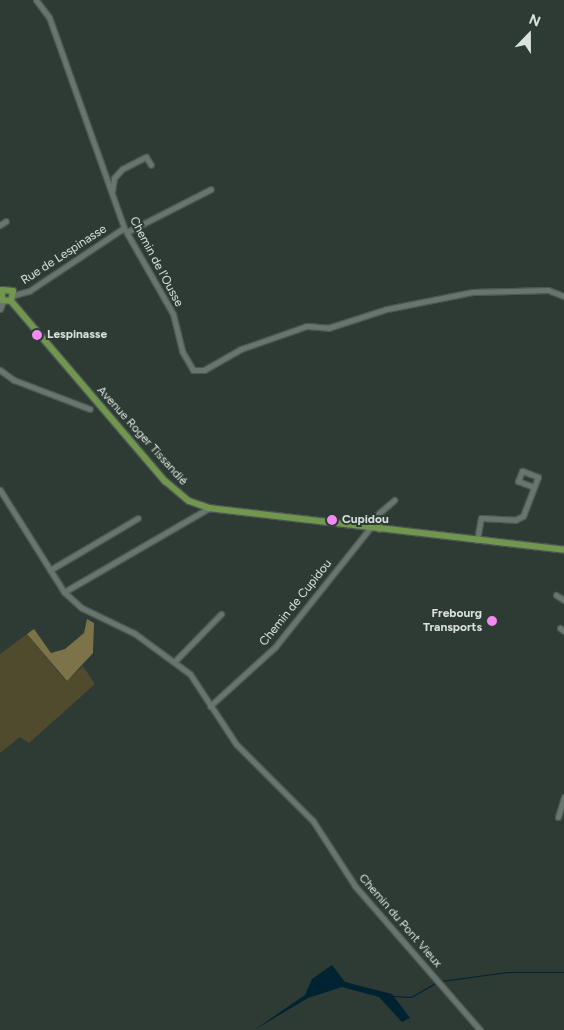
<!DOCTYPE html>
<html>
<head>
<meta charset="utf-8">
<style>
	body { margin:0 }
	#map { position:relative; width:564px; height:1030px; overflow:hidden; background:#2e3a34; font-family:Figtree,sans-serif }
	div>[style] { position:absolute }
	.green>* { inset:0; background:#514b2e }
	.forest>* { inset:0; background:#7c7348 }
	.water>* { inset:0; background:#002331 }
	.stream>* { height:1px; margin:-0.5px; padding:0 0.5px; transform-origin:0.5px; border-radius:0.5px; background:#002331 }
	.roads { filter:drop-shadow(1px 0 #4d5752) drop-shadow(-1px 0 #4d5752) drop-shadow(0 1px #4d5752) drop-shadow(0 -1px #4d5752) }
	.minor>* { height:5px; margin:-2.5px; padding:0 2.5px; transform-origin:2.5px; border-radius:2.5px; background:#68756f }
	.major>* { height:6px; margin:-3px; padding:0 3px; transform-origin:3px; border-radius:3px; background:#71964e }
	.dots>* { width:14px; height:14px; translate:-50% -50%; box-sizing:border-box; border:2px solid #2e3a34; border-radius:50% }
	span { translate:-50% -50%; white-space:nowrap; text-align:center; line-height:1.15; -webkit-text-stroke:4px #2e3a34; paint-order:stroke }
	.street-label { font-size:12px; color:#dae2de }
	.poi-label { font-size:12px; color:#dae2de; font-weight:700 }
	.left { translate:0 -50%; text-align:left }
	.right { translate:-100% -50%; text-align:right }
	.north { position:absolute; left:504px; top:10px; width:50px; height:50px; -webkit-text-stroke:4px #2e3a34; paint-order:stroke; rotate:22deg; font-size:14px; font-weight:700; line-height:20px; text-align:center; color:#dae2de }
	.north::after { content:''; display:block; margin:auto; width:18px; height:22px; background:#dae2de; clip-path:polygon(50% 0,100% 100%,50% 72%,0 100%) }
</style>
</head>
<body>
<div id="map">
	<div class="green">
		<div style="clip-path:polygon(27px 634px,66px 681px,83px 666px,95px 684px,29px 743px,20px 737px,0 753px,0 654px)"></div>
	</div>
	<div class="forest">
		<div style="clip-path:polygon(87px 619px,94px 623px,93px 653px,67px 681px,27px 634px,34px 629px,51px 653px,65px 649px,84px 633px)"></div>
	</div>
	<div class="water">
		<div style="clip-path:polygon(332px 965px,345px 982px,392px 994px,410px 1018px,402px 1022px,379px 997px,342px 987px,308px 998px,254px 1030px,305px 995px,312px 979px)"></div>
	</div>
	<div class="stream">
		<div style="left:441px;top:981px;width:67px;rotate:-7.8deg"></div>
		<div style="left:507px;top:972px;width:57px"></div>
		<div style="left:393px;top:996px;width:18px;rotate:3deg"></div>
		<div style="left:411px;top:997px;width:28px;rotate:-30deg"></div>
	</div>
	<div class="roads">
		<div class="minor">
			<div style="left:36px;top:0;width:21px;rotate:53deg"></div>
			<div style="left:49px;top:17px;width:224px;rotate:70.4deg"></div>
			<div style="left:124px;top:228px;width:99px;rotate:60.3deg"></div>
			<div style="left:173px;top:314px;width:38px;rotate:76deg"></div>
			<div style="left:182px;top:351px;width:22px;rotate:60deg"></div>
			<div style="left:193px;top:370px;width:11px"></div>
			<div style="left:204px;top:370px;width:43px;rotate:-29.6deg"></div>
			<div style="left:241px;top:349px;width:70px;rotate:-19.2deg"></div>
			<div style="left:307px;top:326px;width:21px;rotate:5deg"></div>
			<div style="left:328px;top:328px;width:62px;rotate:-17.9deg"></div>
			<div style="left:387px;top:309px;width:87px;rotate:-11.3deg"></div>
			<div style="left:472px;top:292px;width:76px;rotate:-1.5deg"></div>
			<div style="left:548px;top:290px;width:17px;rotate:21deg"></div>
			<div style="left:112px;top:191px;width:13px;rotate:-81deg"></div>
			<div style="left:114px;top:178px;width:12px;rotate:-48deg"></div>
			<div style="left:122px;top:169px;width:27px;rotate:-27deg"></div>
			<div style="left:146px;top:157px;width:9px;rotate:58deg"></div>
			<div style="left:0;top:225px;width:7px;rotate:-34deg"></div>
			<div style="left:127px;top:232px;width:94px;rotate:-27.1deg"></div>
			<div style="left:14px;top:295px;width:16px;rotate:-15deg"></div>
			<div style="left:29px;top:291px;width:114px;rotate:-33.6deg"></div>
			<div style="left:0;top:309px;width:9px;rotate:-69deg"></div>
			<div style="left:0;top:370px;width:17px;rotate:36deg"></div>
			<div style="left:14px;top:380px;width:81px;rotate:20.9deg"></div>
			<div style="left:0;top:490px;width:120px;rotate:57.9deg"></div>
			<div style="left:64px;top:592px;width:24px;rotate:42deg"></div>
			<div style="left:82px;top:608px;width:58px;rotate:25.7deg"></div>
			<div style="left:134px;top:633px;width:69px;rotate:36.2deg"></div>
			<div style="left:190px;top:674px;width:84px;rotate:56.7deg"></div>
			<div style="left:236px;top:744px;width:109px;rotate:45deg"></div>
			<div style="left:313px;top:821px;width:77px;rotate:57.1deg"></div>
			<div style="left:355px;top:886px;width:191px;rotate:49deg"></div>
			<div style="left:379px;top:529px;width:14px;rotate:-98deg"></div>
			<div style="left:377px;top:515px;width:23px;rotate:-41deg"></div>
			<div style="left:477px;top:540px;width:22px;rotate:-80deg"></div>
			<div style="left:481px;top:518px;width:34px;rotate:3deg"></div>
			<div style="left:515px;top:520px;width:9px;rotate:-27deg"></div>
			<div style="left:523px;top:516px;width:42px;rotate:-69deg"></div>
			<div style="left:538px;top:477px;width:17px;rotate:-159deg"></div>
			<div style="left:522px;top:471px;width:11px;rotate:112deg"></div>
			<div style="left:518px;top:481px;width:17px;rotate:21deg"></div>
			<div style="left:50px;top:570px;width:102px;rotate:-30.6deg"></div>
			<div style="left:64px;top:592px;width:168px;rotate:-30.1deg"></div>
			<div style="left:556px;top:595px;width:9px;rotate:32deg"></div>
			<div style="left:560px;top:628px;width:5px;rotate:37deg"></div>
			<div style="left:175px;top:661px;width:66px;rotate:-45.6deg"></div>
			<div style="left:210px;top:706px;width:88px;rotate:-42.2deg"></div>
			<div style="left:275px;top:647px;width:152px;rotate:-51.4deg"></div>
			<div style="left:558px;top:817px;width:21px;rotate:-73deg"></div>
		</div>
		<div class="major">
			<div style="left:2px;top:290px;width:11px;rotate:5deg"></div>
			<div style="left:13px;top:291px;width:10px;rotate:101deg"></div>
			<div style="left:2px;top:290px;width:10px;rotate:90deg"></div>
			<div style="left:2px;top:300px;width:9px;rotate:6deg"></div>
			<div style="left:11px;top:301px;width:237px;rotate:49.5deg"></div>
			<div style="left:165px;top:481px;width:31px;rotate:40deg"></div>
			<div style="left:189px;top:501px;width:21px;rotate:19deg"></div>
			<div style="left:209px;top:508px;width:357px;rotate:6.7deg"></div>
		</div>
	</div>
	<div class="dots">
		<div style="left:37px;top:335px;background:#f38af1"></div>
		<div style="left:332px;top:520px;background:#f38af1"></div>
		<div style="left:492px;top:621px;background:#f38af1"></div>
	</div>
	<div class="street-label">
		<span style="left:64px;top:255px;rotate:-33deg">Rue de Lespinasse</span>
		<span style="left:156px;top:262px;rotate:62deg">Chemin de l'Ousse</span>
		<span style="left:142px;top:436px;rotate:48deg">Avenue Roger Tissandié</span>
		<span style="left:296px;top:603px;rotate:-51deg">Chemin de Cupidou</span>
		<span style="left:400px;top:921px;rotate:49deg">Chemin du Pont Vieux</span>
	</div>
	<div class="poi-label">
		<span class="left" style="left:47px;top:335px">Lespinasse</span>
		<span class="left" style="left:342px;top:520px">Cupidou</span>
		<span class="right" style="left:482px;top:621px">Frebourg<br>Transports</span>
	</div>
	<div class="north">N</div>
</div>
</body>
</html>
